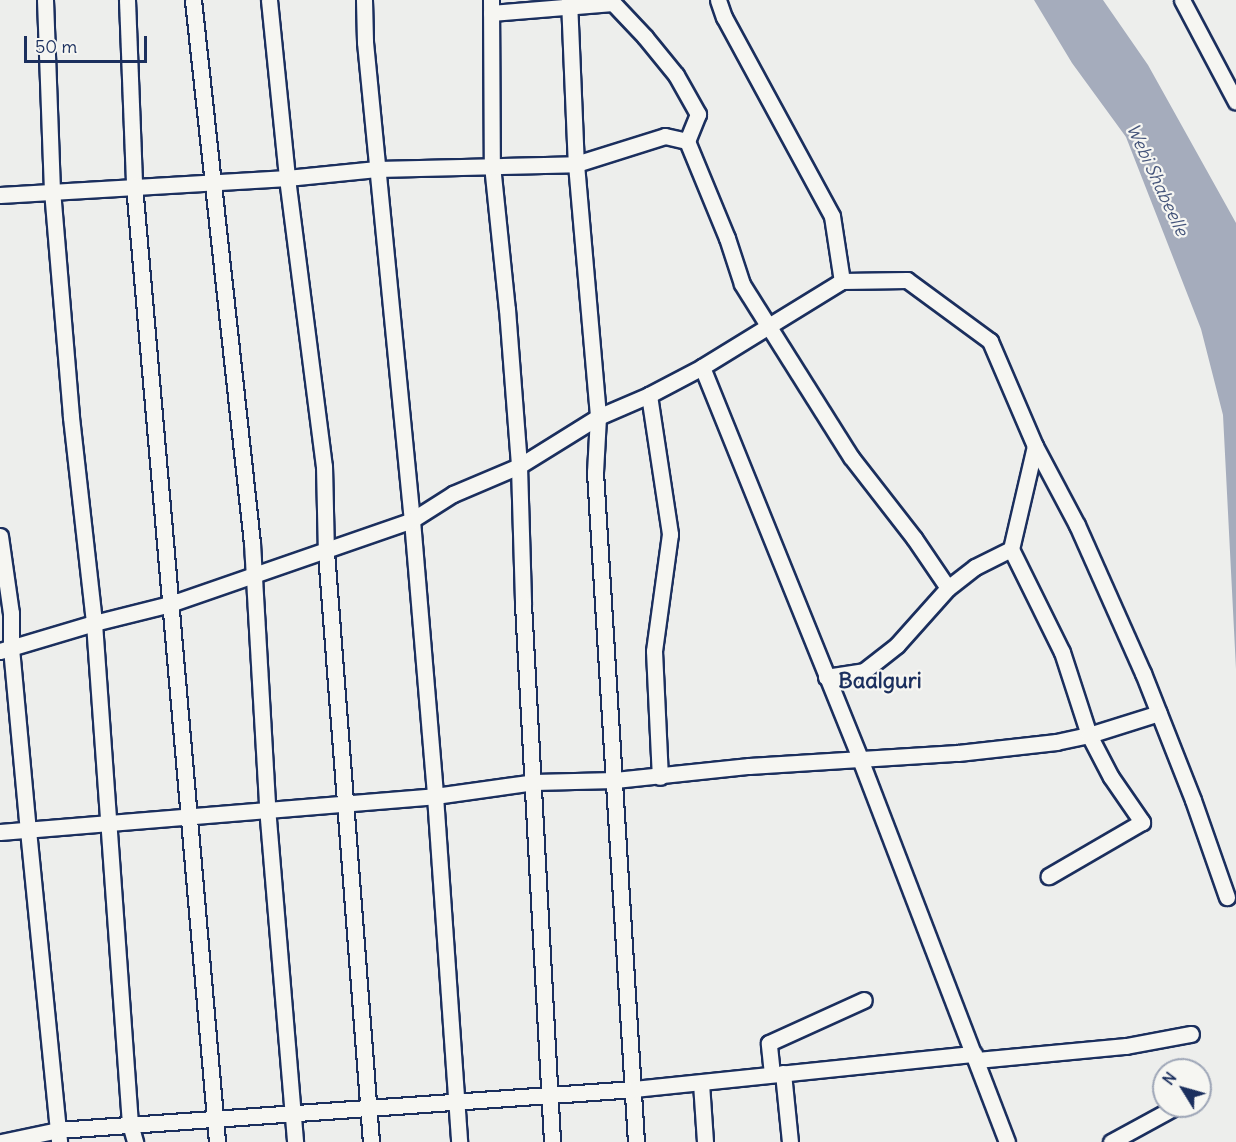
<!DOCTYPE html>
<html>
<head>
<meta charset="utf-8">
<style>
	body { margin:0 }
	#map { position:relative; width:1236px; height:1142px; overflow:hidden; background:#edeeec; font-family:Delius,sans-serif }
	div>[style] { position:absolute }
	.water>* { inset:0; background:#a5acbc }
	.roads { filter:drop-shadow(2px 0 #1b2f5e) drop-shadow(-2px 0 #1b2f5e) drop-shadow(0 2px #1b2f5e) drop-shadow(0 -2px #1b2f5e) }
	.minor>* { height:15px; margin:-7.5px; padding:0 7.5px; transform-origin:7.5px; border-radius:7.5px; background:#f6f6f2 }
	span { translate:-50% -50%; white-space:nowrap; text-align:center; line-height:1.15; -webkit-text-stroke:4.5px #f6f6f2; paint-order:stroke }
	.water-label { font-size:18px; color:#44547a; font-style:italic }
	.district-label { font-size:22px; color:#1b2f5e; font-weight:700 }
	.north { position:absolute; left:1152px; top:1058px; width:60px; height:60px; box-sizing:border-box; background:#f6f6f2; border:2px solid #9ea6b7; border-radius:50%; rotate:307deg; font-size:16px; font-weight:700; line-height:24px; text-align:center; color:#1b2f5e }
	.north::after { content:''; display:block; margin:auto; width:21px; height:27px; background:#1b2f5e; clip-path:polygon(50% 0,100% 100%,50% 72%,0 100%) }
	.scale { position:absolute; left:24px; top:36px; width:123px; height:27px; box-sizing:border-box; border:3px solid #1b2f5e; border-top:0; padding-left:8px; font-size:18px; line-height:21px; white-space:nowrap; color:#1b2f5e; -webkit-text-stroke:4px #f6f6f2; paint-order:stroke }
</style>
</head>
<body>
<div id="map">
	<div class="water">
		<div style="clip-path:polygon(1034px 0,1103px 0,1148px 65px,1236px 223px,1236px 669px,1223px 415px,1201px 329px,1126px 137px,1072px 63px)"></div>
	</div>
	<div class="roads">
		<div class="minor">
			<div style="left:45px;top:0;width:190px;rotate:87.9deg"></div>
			<div style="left:52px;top:190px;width:228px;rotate:85.2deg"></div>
			<div style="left:71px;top:417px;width:207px;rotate:83.6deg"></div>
			<div style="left:94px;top:623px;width:502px;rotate:85.89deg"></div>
			<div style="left:130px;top:1124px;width:19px;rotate:74deg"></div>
			<div style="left:127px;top:0;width:185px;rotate:87.8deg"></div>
			<div style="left:134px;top:185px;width:961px;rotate:85.04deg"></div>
			<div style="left:193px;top:0;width:546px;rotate:83.8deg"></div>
			<div style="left:252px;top:543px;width:264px;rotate:86.7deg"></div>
			<div style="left:267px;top:807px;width:336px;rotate:85.2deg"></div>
			<div style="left:269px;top:0;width:179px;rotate:84.2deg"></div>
			<div style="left:287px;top:178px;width:290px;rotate:82.7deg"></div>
			<div style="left:324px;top:466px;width:86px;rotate:88.7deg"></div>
			<div style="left:326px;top:552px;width:592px;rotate:85.64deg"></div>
			<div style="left:364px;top:0;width:42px;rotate:88.6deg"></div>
			<div style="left:365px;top:42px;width:480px;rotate:84.4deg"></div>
			<div style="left:412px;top:520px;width:277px;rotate:85.2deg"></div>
			<div style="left:435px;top:796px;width:347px;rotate:86deg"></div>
			<div style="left:491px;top:0;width:165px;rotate:89.7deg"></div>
			<div style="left:492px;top:165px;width:145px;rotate:84.1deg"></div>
			<div style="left:507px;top:309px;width:157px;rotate:85.6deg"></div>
			<div style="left:519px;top:466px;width:138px;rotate:88.3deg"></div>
			<div style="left:523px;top:604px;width:539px;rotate:86.91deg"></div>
			<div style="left:569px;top:0;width:164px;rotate:87.6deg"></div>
			<div style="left:576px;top:164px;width:254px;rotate:85deg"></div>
			<div style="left:598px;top:417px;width:55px;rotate:93.1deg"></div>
			<div style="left:595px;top:472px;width:671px;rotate:86.5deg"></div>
			<div style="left:718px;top:0;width:18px;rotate:71deg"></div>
			<div style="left:724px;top:17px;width:226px;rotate:61.5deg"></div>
			<div style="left:832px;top:216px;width:66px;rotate:81.3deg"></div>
			<div style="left:1182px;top:0;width:115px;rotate:62.1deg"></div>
			<div style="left:491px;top:13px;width:122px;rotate:-4.7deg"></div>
			<div style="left:613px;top:3px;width:47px;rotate:46.7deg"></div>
			<div style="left:645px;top:37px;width:49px;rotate:50.8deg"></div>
			<div style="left:676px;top:75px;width:45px;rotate:60.6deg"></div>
			<div style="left:698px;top:114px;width:29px;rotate:112deg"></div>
			<div style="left:0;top:195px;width:288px;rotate:-3.4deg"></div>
			<div style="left:287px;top:178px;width:90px;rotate:-5.7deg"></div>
			<div style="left:377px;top:169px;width:199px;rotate:-1.4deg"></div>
			<div style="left:576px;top:164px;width:93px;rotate:-17.5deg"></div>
			<div style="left:665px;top:136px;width:23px;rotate:13deg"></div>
			<div style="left:687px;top:141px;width:105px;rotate:67.6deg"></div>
			<div style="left:727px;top:238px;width:48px;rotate:71.9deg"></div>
			<div style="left:742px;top:284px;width:204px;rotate:57.8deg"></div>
			<div style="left:851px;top:457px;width:103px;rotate:52.1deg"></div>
			<div style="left:914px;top:538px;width:60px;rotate:55.8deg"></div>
			<div style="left:702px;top:367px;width:423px;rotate:68deg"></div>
			<div style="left:860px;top:759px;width:410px;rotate:69deg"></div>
			<div style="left:649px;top:395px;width:141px;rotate:81.4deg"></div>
			<div style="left:670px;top:534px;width:118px;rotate:97.8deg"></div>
			<div style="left:654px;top:651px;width:126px;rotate:87.3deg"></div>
			<div style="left:1035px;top:446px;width:89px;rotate:62deg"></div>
			<div style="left:1077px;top:525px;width:162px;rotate:66deg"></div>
			<div style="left:1143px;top:673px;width:136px;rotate:68.5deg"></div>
			<div style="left:1193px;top:800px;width:103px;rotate:70.7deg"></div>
			<div style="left:0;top:536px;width:78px;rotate:81.9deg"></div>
			<div style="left:11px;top:613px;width:35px;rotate:90deg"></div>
			<div style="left:11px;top:648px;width:183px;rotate:84.7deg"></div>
			<div style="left:28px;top:830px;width:314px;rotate:84.3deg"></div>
			<div style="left:0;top:651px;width:98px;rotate:-16.6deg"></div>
			<div style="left:94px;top:623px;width:78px;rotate:-14deg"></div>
			<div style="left:170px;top:604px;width:256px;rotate:-19.1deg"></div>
			<div style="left:412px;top:520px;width:49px;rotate:-32.4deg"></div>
			<div style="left:453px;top:494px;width:72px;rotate:-23deg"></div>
			<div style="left:519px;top:466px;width:93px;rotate:-31.8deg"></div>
			<div style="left:598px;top:417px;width:56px;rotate:-23.3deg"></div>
			<div style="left:649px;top:395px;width:60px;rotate:-27.8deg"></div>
			<div style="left:702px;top:367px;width:164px;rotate:-31.6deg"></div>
			<div style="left:842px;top:281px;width:65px;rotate:-0.9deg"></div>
			<div style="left:907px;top:280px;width:103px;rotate:36.3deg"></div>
			<div style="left:990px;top:341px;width:114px;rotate:66.8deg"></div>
			<div style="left:1035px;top:446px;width:106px;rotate:103.1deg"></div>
			<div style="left:1011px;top:549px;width:115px;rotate:63.7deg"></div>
			<div style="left:1062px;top:652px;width:87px;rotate:72deg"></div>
			<div style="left:1089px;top:735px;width:47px;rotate:62.4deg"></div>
			<div style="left:1111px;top:777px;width:55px;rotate:55.4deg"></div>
			<div style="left:1142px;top:822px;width:108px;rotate:149.9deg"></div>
			<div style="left:826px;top:677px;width:38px;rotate:-9deg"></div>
			<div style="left:864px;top:671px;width:42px;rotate:-38.2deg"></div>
			<div style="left:897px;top:645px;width:76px;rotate:-48.2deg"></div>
			<div style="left:948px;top:588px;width:34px;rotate:-38deg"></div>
			<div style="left:975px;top:567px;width:40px;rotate:-26.6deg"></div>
			<div style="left:0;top:832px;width:436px;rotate:-4.7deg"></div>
			<div style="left:435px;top:796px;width:100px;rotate:-8deg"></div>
			<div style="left:534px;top:782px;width:81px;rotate:-1.4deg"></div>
			<div style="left:615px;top:780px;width:135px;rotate:-6deg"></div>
			<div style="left:749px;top:766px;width:209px;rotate:-3.6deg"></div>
			<div style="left:958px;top:753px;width:99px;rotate:-6.4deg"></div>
			<div style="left:1056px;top:742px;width:34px;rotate:-12deg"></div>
			<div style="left:1089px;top:735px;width:73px;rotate:-17.4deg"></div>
			<div style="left:977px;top:1060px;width:150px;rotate:-5.4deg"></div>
			<div style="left:1126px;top:1046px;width:66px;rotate:-10.5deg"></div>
			<div style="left:783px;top:1073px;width:69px;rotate:84.2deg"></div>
			<div style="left:772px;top:1074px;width:31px;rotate:-96deg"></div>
			<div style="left:769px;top:1043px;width:104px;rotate:-24.4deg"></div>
			<div style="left:701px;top:1083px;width:59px;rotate:86.1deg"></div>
			<div style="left:1px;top:1142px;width:58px;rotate:-11.9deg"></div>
			<div style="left:58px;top:1130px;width:577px;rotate:-4.07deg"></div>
			<div style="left:634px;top:1089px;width:342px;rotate:-5.9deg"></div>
			<div style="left:1111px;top:1142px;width:75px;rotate:-28.6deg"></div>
		</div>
	</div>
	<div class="water-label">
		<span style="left:1157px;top:180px;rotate:65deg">Webi Shabeelle</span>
	</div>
	<div class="district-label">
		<span style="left:880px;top:681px">Baalguri</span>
	</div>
	<div class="north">N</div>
	<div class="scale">50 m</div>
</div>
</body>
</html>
